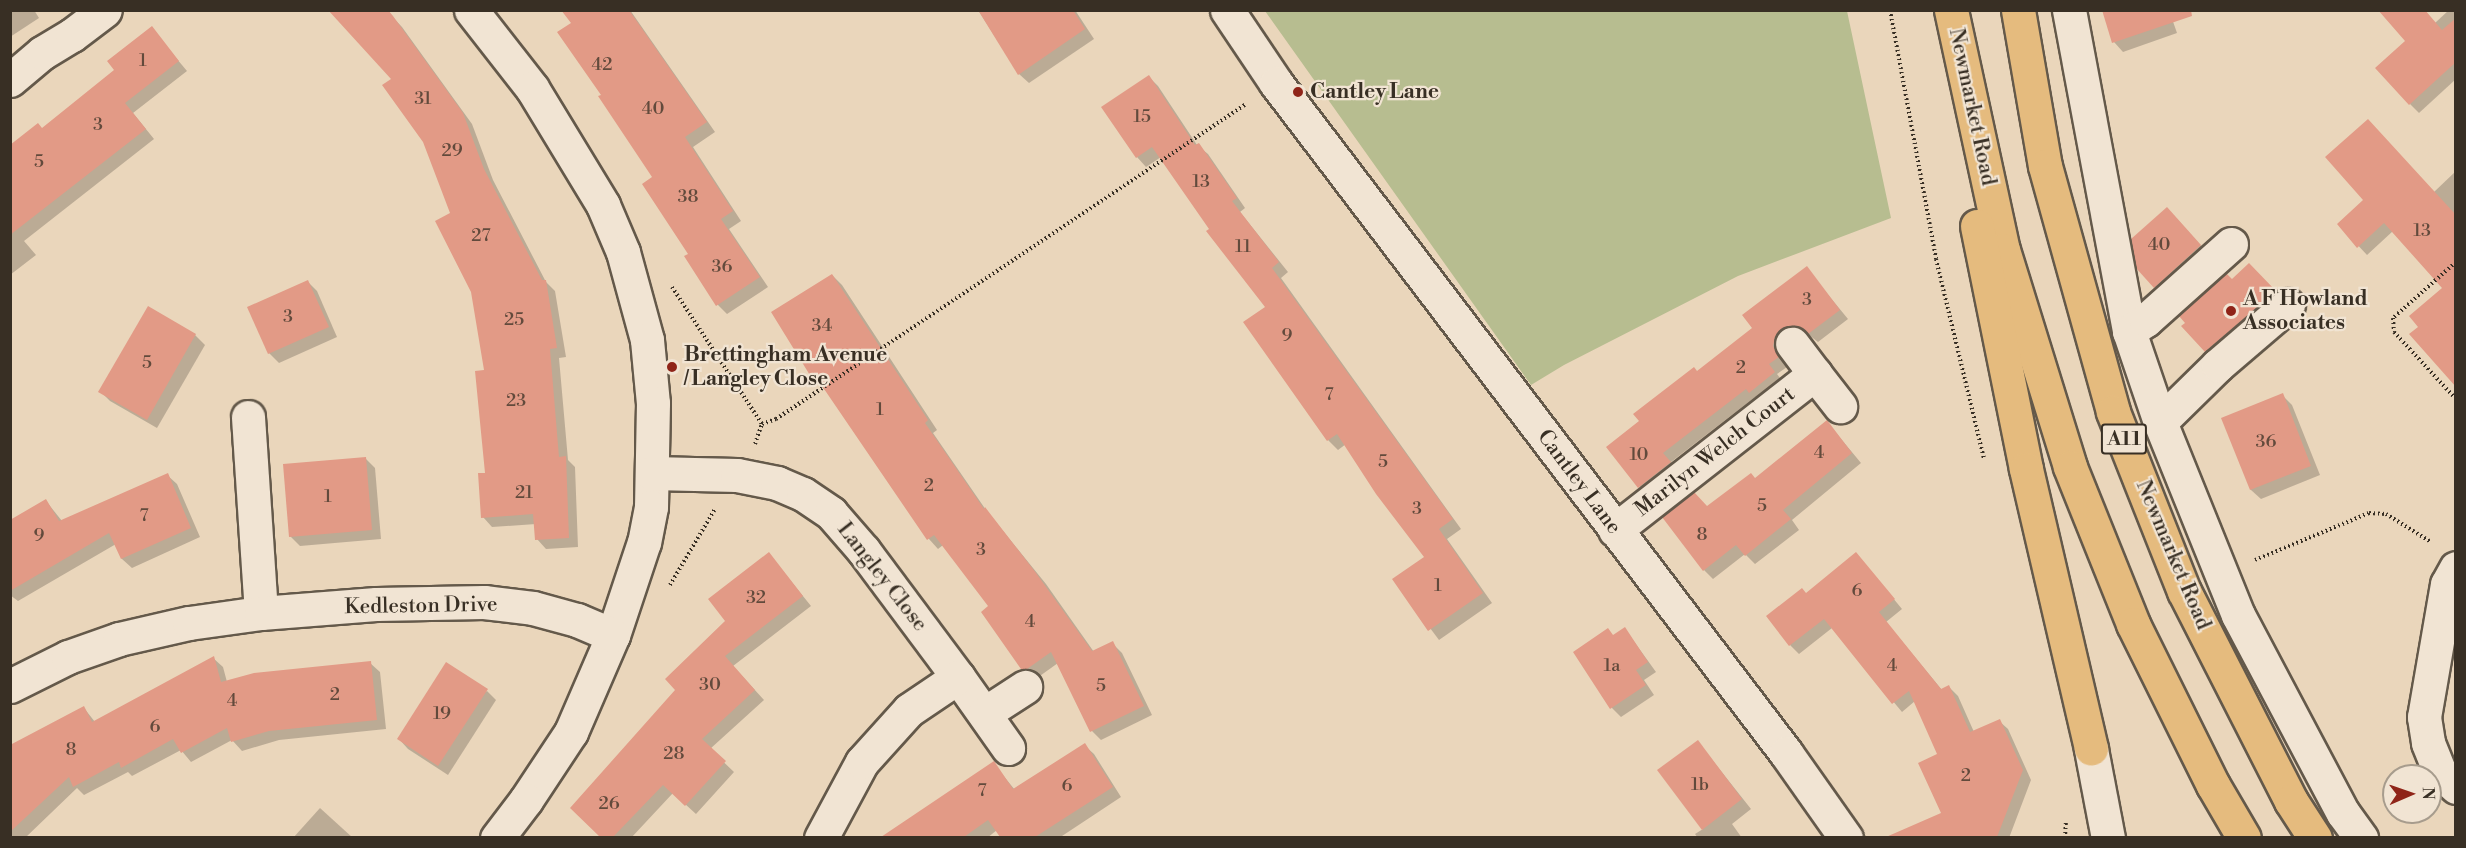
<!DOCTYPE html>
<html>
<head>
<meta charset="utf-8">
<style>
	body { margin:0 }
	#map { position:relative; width:2466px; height:848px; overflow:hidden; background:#ead6bb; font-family:"Libre Bodoni",serif }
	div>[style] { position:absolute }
	.green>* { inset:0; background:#b7bd90 }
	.shadow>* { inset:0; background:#0003 }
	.building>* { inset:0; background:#e29a86 }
	.path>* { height:4px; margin-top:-2px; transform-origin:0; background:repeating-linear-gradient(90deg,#382f24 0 1.5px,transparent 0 4.5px) }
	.roads { filter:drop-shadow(2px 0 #64594a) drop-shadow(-2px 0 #64594a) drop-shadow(0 2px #64594a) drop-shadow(0 -2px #64594a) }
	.minor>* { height:33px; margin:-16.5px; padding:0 16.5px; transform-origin:16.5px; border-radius:16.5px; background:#f1e4d3 }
	.highway>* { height:33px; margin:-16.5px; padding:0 16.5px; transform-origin:16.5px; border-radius:16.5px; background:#e5bb7e }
	.dots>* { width:16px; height:16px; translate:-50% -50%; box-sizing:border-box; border:3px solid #f1e4d3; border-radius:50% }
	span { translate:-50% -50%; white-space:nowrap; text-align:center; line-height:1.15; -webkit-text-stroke:4.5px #f1e4d3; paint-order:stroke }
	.number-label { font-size:18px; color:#624a3c }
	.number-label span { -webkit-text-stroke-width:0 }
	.shield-label span { padding:2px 4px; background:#f1e4d3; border:2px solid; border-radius:4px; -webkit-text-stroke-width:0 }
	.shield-label { font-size:20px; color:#382f24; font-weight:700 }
	.poi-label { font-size:21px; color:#382f24; font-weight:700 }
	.left { translate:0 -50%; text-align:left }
	.street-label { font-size:21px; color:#382f24 }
	.frame { position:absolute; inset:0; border:12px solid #382f24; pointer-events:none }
	.north { position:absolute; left:2382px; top:764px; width:60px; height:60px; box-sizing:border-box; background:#f1e4d3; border:2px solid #a79c8d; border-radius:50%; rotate:88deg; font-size:16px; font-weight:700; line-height:24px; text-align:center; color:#382f24 }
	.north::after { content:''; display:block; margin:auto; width:21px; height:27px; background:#8f2418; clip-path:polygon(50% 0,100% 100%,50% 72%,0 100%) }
</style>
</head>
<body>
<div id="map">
	<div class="green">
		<div style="clip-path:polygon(1265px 11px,1847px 11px,1891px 218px,1738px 276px,1564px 365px,1531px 385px)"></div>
	</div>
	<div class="shadow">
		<div style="clip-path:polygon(10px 10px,34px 10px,39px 18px,10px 37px)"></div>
		<div style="clip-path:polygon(386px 10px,402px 27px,472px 124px,493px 180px,546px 282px,555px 291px,566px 357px,559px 358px,568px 460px,575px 467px,578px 547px,546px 549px,537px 539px,536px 524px,492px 527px,483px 517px,486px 474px,485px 371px,472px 291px,452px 214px,424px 142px,393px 79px)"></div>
		<div style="clip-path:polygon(563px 10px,630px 10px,715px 132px,693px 147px,741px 221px,729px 229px,768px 287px,727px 314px,718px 305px,690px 254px,655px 178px,603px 95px,573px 23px)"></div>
		<div style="clip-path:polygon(978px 10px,1075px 10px,1094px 39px,1029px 83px,1019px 74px)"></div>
		<div style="clip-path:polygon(2169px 10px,2177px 33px,2123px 52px,2114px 42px)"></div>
		<div style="clip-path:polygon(2449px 10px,2456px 10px,2456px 79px,2419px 113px,2410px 104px,2435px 23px)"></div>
		<div style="clip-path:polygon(151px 28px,187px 71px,133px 113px,154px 139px,24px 241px,36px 255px,10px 275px,10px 147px,42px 130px,116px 70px)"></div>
		<div style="clip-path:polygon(1149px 77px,1158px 86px,1197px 145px,1208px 154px,1245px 208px,1240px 212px,1288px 272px,1281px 278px,1461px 529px,1447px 539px,1492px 603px,1439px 640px,1394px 580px,1426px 557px,1346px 444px,1338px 450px,1328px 440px,1245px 322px,1267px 307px,1161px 157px,1146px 167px,1137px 157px)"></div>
		<div style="clip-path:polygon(2456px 171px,2456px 385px,2420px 327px,2444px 288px,2393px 231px,2367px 255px,2339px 225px,2434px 192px)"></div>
		<div style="clip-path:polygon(2177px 219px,2210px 256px,2164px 296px,2155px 287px)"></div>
		<div style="clip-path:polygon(2249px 265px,2279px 296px,2210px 355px,2183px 326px)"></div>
		<div style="clip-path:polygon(1806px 268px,1848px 319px,1818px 342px,1809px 335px,1799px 334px,1782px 356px,1787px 367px,1777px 374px,1783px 382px,1759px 401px,1755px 397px,1671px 462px,1679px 472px,1648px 496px,1608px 447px,1754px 328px)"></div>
		<div style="clip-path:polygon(832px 275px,842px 285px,937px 430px,933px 433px,986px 510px,1046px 584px,1094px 652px,1112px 643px,1122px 653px,1152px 715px,1101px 740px,1092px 731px,1058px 663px,1037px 678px,1032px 678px,1022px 668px,991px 607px,943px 545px,938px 549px,929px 539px,829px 393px,817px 384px)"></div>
		<div style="clip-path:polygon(308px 282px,317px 291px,337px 337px,279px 363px,269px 353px,249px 308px)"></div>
		<div style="clip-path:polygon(195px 335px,205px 345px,157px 428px,110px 401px,100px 391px)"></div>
		<div style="clip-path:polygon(2282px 395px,2292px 405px,2320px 475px,2261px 499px,2251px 490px,2223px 419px)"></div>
		<div style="clip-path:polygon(1827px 422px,1861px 463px,1792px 520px,1799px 530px,1755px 564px,1745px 554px,1713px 579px,1704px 570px,1708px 508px,1756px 480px)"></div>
		<div style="clip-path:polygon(366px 459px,375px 468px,381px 539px,300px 546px,290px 536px)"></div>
		<div style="clip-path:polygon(167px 475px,177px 484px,200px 537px,132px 568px,122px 559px,116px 544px,18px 601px,10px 595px,10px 522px,46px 501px,62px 521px)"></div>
		<div style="clip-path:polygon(769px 554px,811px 606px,733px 666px,764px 700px,710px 749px,734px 772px,696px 814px,673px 793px,631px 838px,602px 838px,572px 808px,677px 690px,727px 621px)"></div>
		<div style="clip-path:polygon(1864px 563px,1902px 609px,1886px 622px,1942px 690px,1949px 687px,1958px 696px,1974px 732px,1999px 721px,2008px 729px,2031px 780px,2009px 838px,1940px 838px,1931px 819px,1943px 813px,1939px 755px,1915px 701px,1902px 712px,1832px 628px,1799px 654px,1790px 645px,1807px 595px)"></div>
		<div style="clip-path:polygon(1625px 629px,1656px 672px,1644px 680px,1654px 695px,1621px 717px,1612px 708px,1614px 636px)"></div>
		<div style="clip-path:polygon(213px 658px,223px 667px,227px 682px,370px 663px,380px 672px,386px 729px,279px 740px,242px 751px,232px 740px,191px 762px,181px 750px,132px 776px,128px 772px,84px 795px,77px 788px,25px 838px,10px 838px,10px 747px,84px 708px,95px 722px)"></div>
		<div style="clip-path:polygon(487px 691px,496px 700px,448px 775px,408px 749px,399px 739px)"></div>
		<div style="clip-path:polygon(1698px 742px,1751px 809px,1732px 824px,1742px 838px,1698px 838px,1695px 834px,1703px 829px)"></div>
		<div style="clip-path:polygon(1084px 745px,1094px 754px,1121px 797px,1059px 838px,1002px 838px,997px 830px,987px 838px,900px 838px,993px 763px,1015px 790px)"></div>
		<div style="clip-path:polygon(320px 808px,353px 838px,293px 838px)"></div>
	</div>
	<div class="building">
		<div style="clip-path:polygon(328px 10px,388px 10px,393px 16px,463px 113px,484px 169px,542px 280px,546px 280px,557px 348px,550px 349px,559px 457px,566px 456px,569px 538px,535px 540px,533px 514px,481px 518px,478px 473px,485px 473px,475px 371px,484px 370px,471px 292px,435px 221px,450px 213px,423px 142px,382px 85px,391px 79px)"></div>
		<div style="clip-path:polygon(561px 10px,629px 10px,707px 122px,685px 137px,733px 211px,721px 219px,760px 277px,716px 306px,684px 256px,688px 254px,642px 184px,652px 177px,598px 96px,601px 95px,557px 32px,571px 23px)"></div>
		<div style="clip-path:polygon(978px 10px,1073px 10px,1085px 29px,1018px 75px)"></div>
		<div style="clip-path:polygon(2102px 10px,2191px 10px,2192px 16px,2112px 43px)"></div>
		<div style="clip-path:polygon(2378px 10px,2425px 10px,2442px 30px,2456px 18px,2456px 62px,2409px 105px,2375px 68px,2405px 41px)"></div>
		<div style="clip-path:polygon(152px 26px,179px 61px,125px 103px,146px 129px,10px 235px,10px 145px,38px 123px,42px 128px,114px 70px,107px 61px)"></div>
		<div style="clip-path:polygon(1149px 75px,1195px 145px,1199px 143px,1237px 198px,1232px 201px,1279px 262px,1272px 268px,1453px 519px,1439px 529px,1483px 593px,1428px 631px,1392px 579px,1424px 557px,1376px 494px,1337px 434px,1327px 441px,1243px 322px,1265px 307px,1206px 231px,1209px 229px,1152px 147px,1136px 158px,1101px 107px)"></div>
		<div style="clip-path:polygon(2368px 119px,2456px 215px,2456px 387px,2409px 334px,2418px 327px,2409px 316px,2442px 288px,2384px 223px,2357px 248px,2337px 224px,2363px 200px,2325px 157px)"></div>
		<div style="clip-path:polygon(2167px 207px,2201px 245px,2154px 288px,2136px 268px,2131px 239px)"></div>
		<div style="clip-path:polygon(2249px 263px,2276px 291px,2205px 352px,2181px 326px,2185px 323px,2179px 316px,2226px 273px,2232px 279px)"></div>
		<div style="clip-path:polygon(1807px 266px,1840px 310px,1808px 334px,1799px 327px,1789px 326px,1780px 330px,1775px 337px,1773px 346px,1779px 357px,1769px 364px,1775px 372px,1749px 393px,1746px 389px,1663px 453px,1671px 462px,1638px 488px,1606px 447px,1639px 421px,1633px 414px,1694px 367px,1697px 371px,1752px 328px,1742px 315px)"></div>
		<div style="clip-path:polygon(832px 274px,928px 420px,925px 423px,984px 509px,985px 507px,1036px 573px,1092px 651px,1113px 641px,1144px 706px,1090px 732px,1051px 652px,1027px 669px,1021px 669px,981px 612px,988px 606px,934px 535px,927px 540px,820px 383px,816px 385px,771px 312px)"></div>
		<div style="clip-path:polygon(308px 280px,329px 327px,268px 354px,247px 307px)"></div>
		<div style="clip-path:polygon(148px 306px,196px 334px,147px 420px,98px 392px)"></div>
		<div style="clip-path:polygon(2283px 393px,2311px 466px,2250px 490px,2221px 418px)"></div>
		<div style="clip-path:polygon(1827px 420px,1852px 453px,1783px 510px,1791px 519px,1745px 556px,1736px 545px,1703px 571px,1662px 517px,1694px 492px,1707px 506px,1751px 473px,1755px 478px)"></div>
		<div style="clip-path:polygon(366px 457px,372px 530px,289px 537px,283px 464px)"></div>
		<div style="clip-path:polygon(168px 473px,191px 528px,121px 559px,109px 533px,10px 591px,10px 520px,46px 499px,59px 521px)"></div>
		<div style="clip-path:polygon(769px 552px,803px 596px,725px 656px,755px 690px,702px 739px,726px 761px,685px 806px,663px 785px,613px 837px,600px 837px,570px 808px,675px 690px,665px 679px,725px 621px,708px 599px)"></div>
		<div style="clip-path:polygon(1856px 552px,1895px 599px,1879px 612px,1941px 689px,1949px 685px,1970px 732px,2000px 719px,2023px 770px,1997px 837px,1886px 837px,1941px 813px,1918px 763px,1937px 754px,1909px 691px,1892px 704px,1824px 619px,1789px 646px,1766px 616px,1802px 588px,1806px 593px)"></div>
		<div style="clip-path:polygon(1625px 627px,1648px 662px,1636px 670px,1646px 685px,1610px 709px,1573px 652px,1608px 628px,1613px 635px)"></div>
		<div style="clip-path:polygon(214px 656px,221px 682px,254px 673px,371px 661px,377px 720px,269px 731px,231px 742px,227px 728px,181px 753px,173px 739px,121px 768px,119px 762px,73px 787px,69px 777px,10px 832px,10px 745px,84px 706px,92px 722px)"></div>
		<div style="clip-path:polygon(446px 662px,488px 689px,438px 766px,397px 739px)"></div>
		<div style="clip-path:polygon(1698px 740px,1742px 799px,1702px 830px,1657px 770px)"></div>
		<div style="clip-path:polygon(1085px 743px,1113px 787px,1035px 837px,1000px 837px,988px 820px,964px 837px,881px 837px,994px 761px,1013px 789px)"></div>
	</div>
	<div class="path">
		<div style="left:1890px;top:10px;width:253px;rotate:79.5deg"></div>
		<div style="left:1936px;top:259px;width:206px;rotate:76.5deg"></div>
		<div style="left:2456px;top:262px;width:84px;rotate:138.4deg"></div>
		<div style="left:2393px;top:318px;width:14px;rotate:86deg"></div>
		<div style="left:2394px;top:332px;width:91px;rotate:47.2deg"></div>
		<div style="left:672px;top:287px;width:164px;rotate:56.7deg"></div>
		<div style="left:755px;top:444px;width:21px;rotate:-71deg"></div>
		<div style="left:762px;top:424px;width:15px;rotate:-20deg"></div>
		<div style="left:776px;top:419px;width:566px;rotate:-33.83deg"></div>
		<div style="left:2255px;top:560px;width:123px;rotate:-22.4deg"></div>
		<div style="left:2369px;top:513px;width:17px;rotate:3deg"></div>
		<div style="left:2386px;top:514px;width:53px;rotate:31.9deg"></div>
		<div style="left:670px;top:585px;width:88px;rotate:-59.4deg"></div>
		<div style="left:2065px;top:838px;width:18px;rotate:-87deg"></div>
	</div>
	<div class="roads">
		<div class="minor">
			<div style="left:471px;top:10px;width:99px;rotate:52deg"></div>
			<div style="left:532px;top:88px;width:137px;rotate:58.7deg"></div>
			<div style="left:603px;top:205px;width:51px;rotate:66.9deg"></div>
			<div style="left:623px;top:252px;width:91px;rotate:74.7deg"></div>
			<div style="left:647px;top:340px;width:63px;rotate:84.6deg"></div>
			<div style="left:653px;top:403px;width:104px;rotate:91.1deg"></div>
			<div style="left:651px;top:507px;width:36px;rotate:101deg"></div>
			<div style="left:644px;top:542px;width:98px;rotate:108.4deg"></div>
			<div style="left:613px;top:635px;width:106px;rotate:113.4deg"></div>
			<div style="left:571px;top:732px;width:82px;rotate:123.5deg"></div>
			<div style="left:526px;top:800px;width:48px;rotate:127.3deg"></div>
			<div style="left:1227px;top:10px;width:88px;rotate:56.1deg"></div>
			<div style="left:1276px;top:83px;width:842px;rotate:52.72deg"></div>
			<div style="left:1786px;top:753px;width:104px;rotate:54.8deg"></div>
			<div style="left:2069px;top:10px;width:327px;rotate:79.4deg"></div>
			<div style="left:2129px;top:331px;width:96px;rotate:71.2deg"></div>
			<div style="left:2160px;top:422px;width:208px;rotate:68deg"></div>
			<div style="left:2238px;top:615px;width:224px;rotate:62.1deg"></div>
			<div style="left:2343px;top:813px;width:31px;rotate:54deg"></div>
			<div style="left:10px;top:80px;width:42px;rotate:-40.2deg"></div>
			<div style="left:42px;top:53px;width:35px;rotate:-31deg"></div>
			<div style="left:72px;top:35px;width:41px;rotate:-37.1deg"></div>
			<div style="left:2129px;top:331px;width:20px;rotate:-33deg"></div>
			<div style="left:2146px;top:320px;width:114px;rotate:-41.8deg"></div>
			<div style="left:1815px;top:374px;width:41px;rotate:52deg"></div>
			<div style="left:248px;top:417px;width:196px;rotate:86.2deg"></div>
			<div style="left:2160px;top:422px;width:81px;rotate:-44.5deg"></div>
			<div style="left:2218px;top:365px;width:92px;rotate:-40.6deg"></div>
			<div style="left:652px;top:473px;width:85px;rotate:1.3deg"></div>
			<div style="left:737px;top:475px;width:41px;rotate:11.3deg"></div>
			<div style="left:777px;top:483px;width:28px;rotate:23deg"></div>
			<div style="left:803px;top:494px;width:34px;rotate:34deg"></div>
			<div style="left:831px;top:513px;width:50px;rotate:49deg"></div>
			<div style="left:864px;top:551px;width:157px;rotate:53.3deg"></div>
			<div style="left:958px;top:677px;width:87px;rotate:54.8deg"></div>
			<div style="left:1615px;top:530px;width:254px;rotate:-38deg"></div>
			<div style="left:1815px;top:374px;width:38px;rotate:-127deg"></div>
			<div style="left:2456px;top:568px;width:18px;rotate:119deg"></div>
			<div style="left:2447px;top:584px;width:135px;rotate:99.8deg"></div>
			<div style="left:2424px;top:717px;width:26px;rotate:81deg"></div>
			<div style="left:2428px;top:743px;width:31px;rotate:68deg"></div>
			<div style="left:2440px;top:772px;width:22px;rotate:43deg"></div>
			<div style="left:10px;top:686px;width:65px;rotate:-26.6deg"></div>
			<div style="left:68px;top:657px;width:54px;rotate:-19.4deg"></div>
			<div style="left:119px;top:639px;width:72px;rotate:-12.9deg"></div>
			<div style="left:189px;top:623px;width:73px;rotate:-7.9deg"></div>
			<div style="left:261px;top:613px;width:115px;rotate:-4.5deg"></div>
			<div style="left:376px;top:604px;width:108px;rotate:-1.1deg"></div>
			<div style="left:484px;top:602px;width:49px;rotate:7deg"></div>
			<div style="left:533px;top:608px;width:46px;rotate:15.3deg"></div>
			<div style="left:577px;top:620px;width:39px;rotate:23deg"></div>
			<div style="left:985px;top:713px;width:48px;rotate:-33deg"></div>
			<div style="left:2091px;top:749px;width:91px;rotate:79.2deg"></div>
			<div style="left:821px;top:838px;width:86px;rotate:-61.7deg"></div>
			<div style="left:862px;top:762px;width:70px;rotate:-47.9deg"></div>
			<div style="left:909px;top:710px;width:59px;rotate:-34deg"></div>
		</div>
		<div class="highway">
			<div style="left:1951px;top:10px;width:246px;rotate:77.8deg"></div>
			<div style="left:2003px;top:250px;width:227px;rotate:72.8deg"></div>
			<div style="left:2070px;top:467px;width:169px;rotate:68.1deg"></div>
			<div style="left:2133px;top:624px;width:180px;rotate:63.6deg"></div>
			<div style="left:2213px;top:785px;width:61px;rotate:59.7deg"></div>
			<div style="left:2018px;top:10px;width:158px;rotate:80.2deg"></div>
			<div style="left:2045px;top:166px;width:255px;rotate:74.5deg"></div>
			<div style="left:2113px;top:412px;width:193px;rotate:68.4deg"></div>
			<div style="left:2184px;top:591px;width:236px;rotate:63deg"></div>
			<div style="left:2291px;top:801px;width:44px;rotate:57deg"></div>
			<div style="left:1977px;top:226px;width:248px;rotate:78.6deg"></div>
			<div style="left:2026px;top:469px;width:287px;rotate:76.9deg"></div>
		</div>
	</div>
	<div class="dots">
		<div style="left:1298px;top:92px;background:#8f2418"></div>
		<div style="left:2231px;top:311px;background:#8f2418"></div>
		<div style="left:672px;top:367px;background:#8f2418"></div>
	</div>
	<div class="number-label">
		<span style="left:143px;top:61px">1</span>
		<span style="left:602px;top:65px">42</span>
		<span style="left:423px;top:99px">31</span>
		<span style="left:653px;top:109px">40</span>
		<span style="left:1142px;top:117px">15</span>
		<span style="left:98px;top:125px">3</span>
		<span style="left:452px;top:151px">29</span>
		<span style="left:39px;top:162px">5</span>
		<span style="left:1201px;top:182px">13</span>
		<span style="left:688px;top:197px">38</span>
		<span style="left:2422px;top:231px">13</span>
		<span style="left:481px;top:236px">27</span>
		<span style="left:2159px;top:245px">40</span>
		<span style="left:1243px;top:247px">11</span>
		<span style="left:722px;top:267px">36</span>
		<span style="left:1807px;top:300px">3</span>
		<span style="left:288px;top:317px">3</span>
		<span style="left:514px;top:320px">25</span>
		<span style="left:822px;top:326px">34</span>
		<span style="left:1287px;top:336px">9</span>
		<span style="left:147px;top:363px">5</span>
		<span style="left:1741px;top:368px">2</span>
		<span style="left:1329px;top:395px">7</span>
		<span style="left:516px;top:401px">23</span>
		<span style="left:880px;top:410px">1</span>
		<span style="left:2266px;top:442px">36</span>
		<span style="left:1819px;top:453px">4</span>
		<span style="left:1639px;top:455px">10</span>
		<span style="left:1383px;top:462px">5</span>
		<span style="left:929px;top:486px">2</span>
		<span style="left:524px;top:493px">21</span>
		<span style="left:328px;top:497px">1</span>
		<span style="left:1762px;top:506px">5</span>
		<span style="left:1417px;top:509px">3</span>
		<span style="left:144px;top:516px">7</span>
		<span style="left:1702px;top:535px">8</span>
		<span style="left:39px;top:536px">9</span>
		<span style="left:981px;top:550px">3</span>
		<span style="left:1438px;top:586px">1</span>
		<span style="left:1857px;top:591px">6</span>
		<span style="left:756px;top:598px">32</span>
		<span style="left:1030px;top:622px">4</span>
		<span style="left:1612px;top:666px">1a</span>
		<span style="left:1892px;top:666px">4</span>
		<span style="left:710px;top:685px">30</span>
		<span style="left:1101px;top:686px">5</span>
		<span style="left:335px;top:695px">2</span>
		<span style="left:232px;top:701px">4</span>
		<span style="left:442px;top:714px">19</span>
		<span style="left:155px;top:727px">6</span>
		<span style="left:71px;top:750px">8</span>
		<span style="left:674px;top:754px">28</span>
		<span style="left:1966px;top:776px">2</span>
		<span style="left:1700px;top:785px">1b</span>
		<span style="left:1067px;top:786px">6</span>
		<span style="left:982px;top:791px">7</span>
		<span style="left:609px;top:804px">26</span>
	</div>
	<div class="shield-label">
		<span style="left:2124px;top:439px">A11</span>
	</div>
	<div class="poi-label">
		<span class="left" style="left:1310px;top:92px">Cantley Lane</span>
		<span class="left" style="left:2243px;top:311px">A F Howland<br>Associates</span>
		<span class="left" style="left:684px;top:367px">Brettingham Avenue<br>/ Langley Close</span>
	</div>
	<div class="street-label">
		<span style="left:1972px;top:107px;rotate:78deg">Newmarket Road</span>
		<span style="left:1715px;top:452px;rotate:-38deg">Marilyn Welch Court</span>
		<span style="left:1579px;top:482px;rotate:53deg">Cantley Lane</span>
		<span style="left:2173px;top:555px;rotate:67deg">Newmarket Road</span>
		<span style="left:882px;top:577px;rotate:52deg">Langley Close</span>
		<span style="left:421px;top:606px;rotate:-1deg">Kedleston Drive</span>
	</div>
	<div class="frame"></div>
	<div class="north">N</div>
</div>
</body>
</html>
